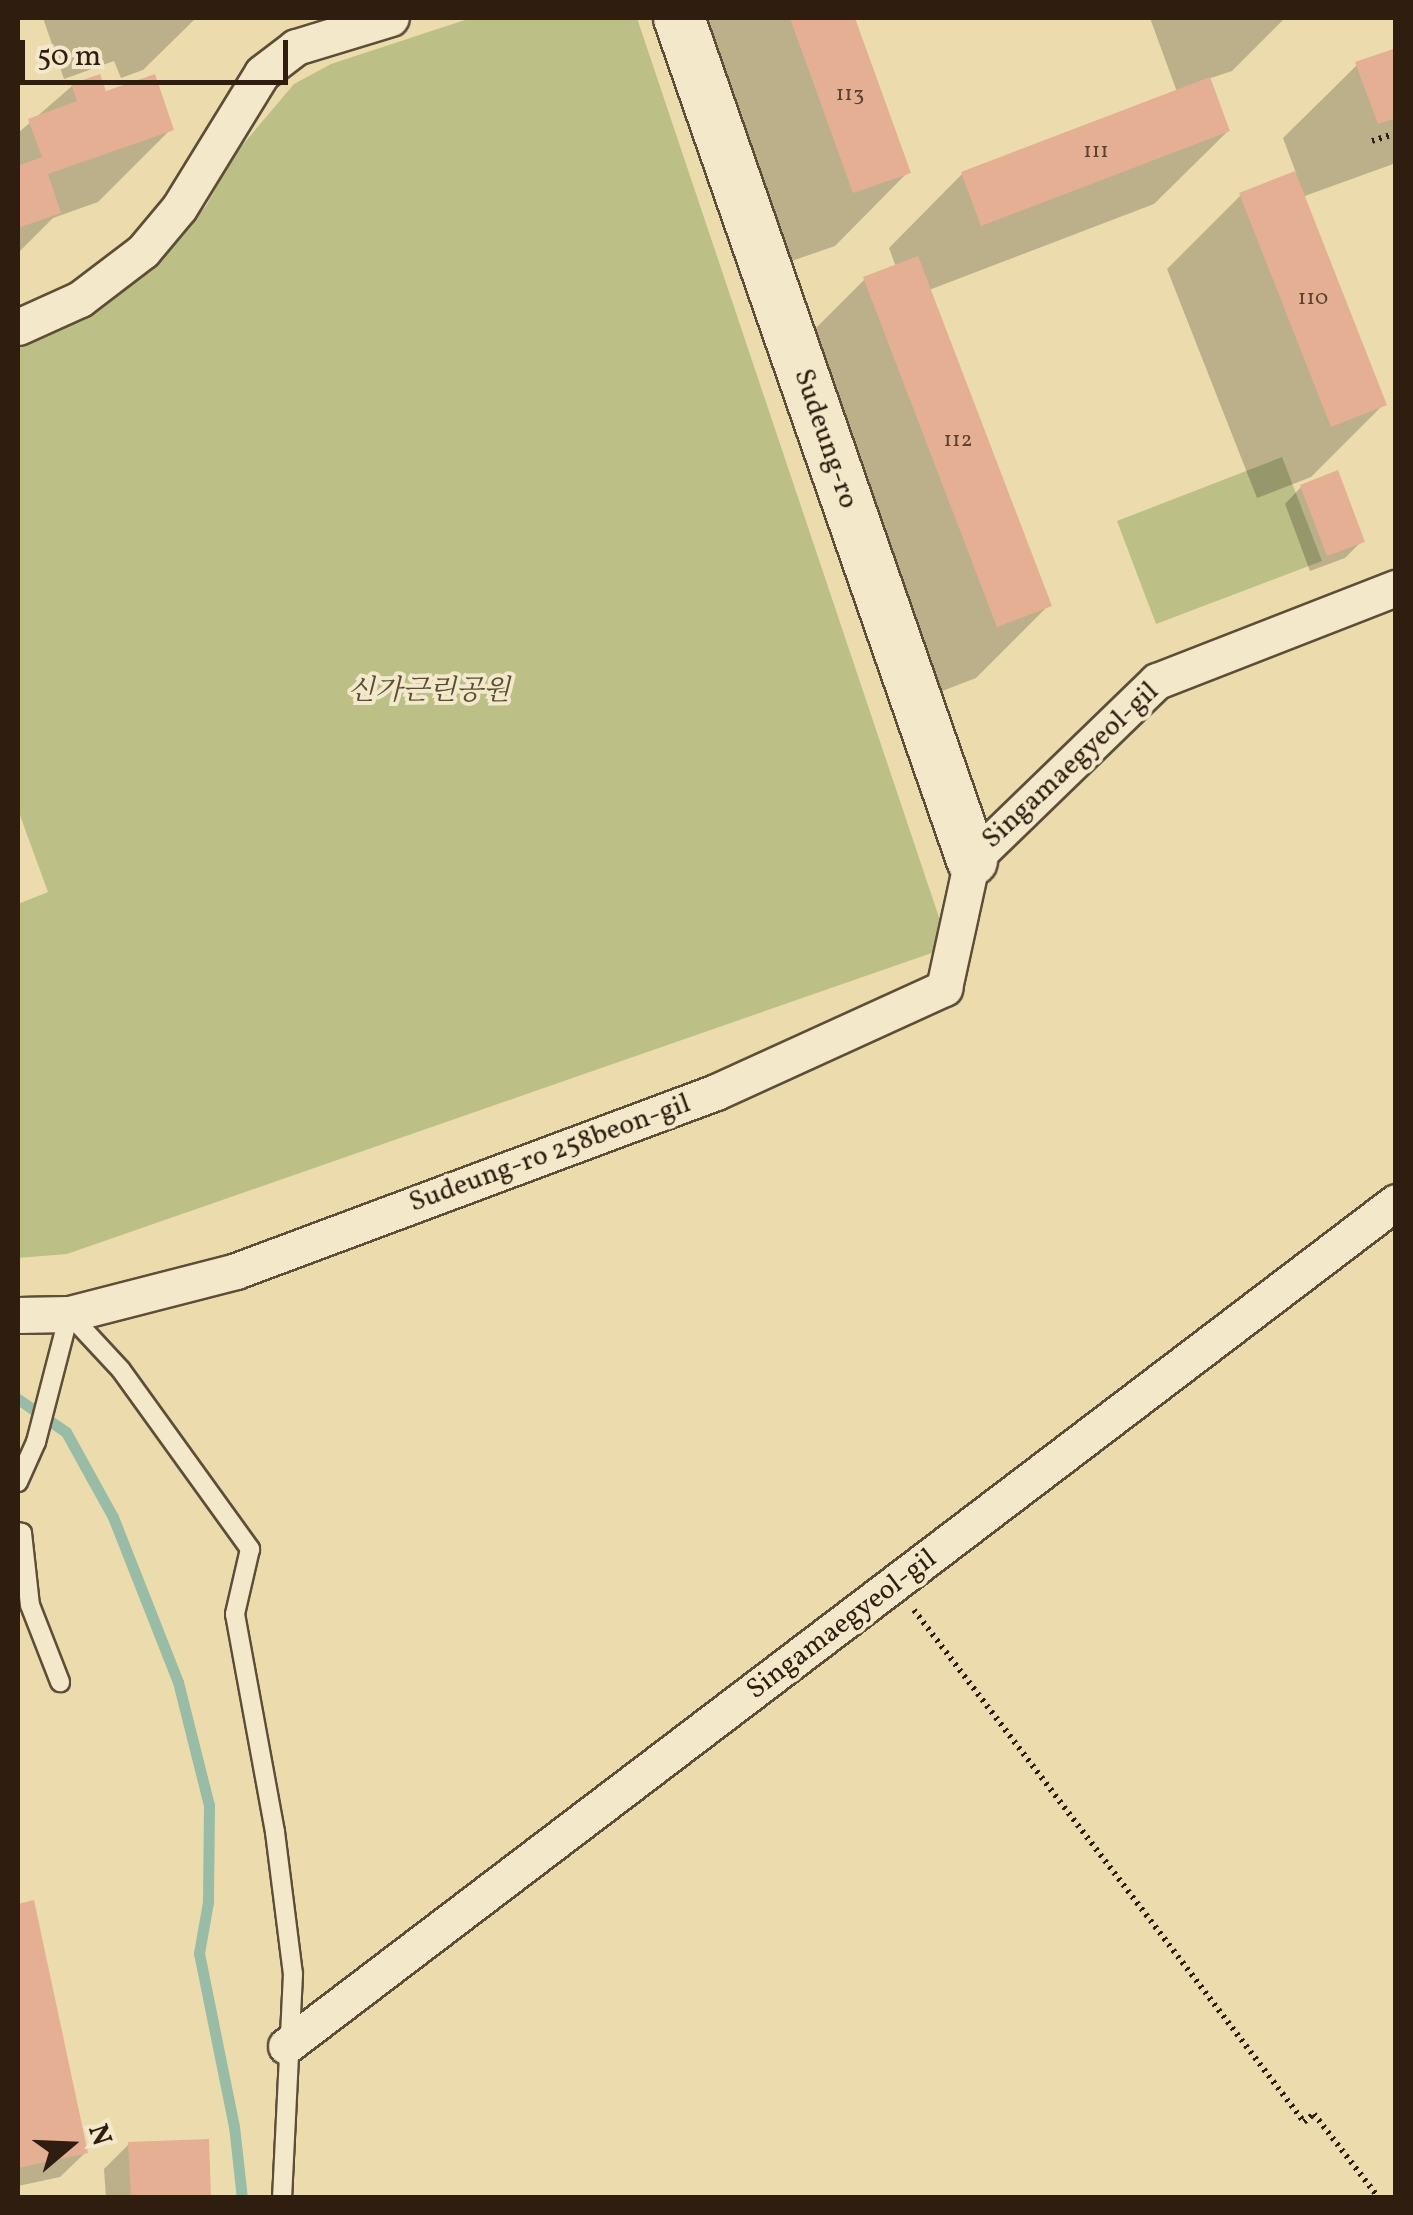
<!DOCTYPE html>
<html>
<head>
<meta charset="utf-8">
<style>
	body { margin:0 }
	#map { position:relative; width:1413px; height:2215px; overflow:hidden; background:#ecdcad; font-family:Vollkorn,"Noto Serif KR",serif }
	div>[style] { position:absolute }
	.green>* { inset:0; background:#bcbf86 }
	.shadow>* { inset:0; background:#0003 }
	.stream>* { height:11px; margin:-5.5px; padding:0 5.5px; transform-origin:5.5px; border-radius:5.5px; background:#99bca6 }
	.building>* { inset:0; background:#e5af94 }
	.path>* { height:6px; margin-top:-3px; transform-origin:0; background:repeating-linear-gradient(90deg,#2f1e10 0 2.5px,transparent 0 7.5px) }
	.roads { filter:drop-shadow(2px 0 #5e4e37) drop-shadow(-2px 0 #5e4e37) drop-shadow(0 2px #5e4e37) drop-shadow(0 -2px #5e4e37) }
	.lane>* { height:18px; margin:-9px; padding:0 9px; transform-origin:9px; border-radius:9px; background:#f3e8ca }
	.street>* { height:35px; margin:-17.5px; padding:0 17.5px; transform-origin:17.5px; border-radius:17.5px; background:#f3e8ca }
	.secondary>* { height:50px; margin:-25px; padding:0 25px; transform-origin:25px; border-radius:25px; background:#f3e8ca }
	span { translate:-50% -50%; white-space:nowrap; text-align:center; line-height:1.15; -webkit-text-stroke:8px #f3e8ca; paint-order:stroke }
	.number-label { font-size:22px; color:#5c4231 }
	.number-label span { -webkit-text-stroke-width:0 }
	.street-label { font-size:28px; color:#2f1e10 }
	.park-label { font-size:28px; color:#594e33; font-style:italic }
	.frame { position:absolute; inset:0; border:20px solid #2f1e10; pointer-events:none }
	.north { position:absolute; left:20px; top:2095px; width:100px; height:100px; -webkit-text-stroke:8px #f3e8ca; paint-order:stroke; rotate:71deg; font-size:28px; font-weight:700; line-height:40px; text-align:center; color:#2f1e10 }
	.north::after { content:''; display:block; margin:auto; width:35px; height:45px; background:#2f1e10; clip-path:polygon(50% 0,100% 100%,50% 72%,0 100%) }
	.scale { position:absolute; left:20px; top:40px; width:268px; height:45px; box-sizing:border-box; border:5px solid #2f1e10; border-top:0; padding-left:12px; font-size:30px; line-height:35px; white-space:nowrap; color:#2f1e10; -webkit-text-stroke:8px #f3e8ca; paint-order:stroke }
</style>
</head>
<body>
<div id="map">
	<div class="green">
		<div style="clip-path:polygon(471px 18px,637px 18px,949px 947px,67px 1254px,18px 1258px,18px 904px,48px 892px,18px 810px,18px 343px,84px 320px,153px 264px,206px 206px,234px 155px,294px 84px,331px 64px)"></div>
		<div style="clip-path:polygon(1282px 457px,1322px 561px,1156px 624px,1117px 521px)"></div>
	</div>
	<div class="shadow">
		<div style="clip-path:polygon(43px 18px,196px 18px,143px 70px,121px 78px,114px 61px,64px 79px)"></div>
		<div style="clip-path:polygon(706px 18px,852px 18px,908px 172px,835px 246px,780px 265px,695px 29px)"></div>
		<div style="clip-path:polygon(1150px 18px,1285px 18px,1232px 71px,1208px 79px,1228px 131px,1154px 204px,929px 290px,1049px 605px,976px 678px,924px 698px,792px 352px,865px 279px,896px 267px,889px 248px,962px 174px,1177px 92px)"></div>
		<div style="clip-path:polygon(1396px 51px,1396px 163px,1302px 197px,1384px 404px,1311px 477px,1257px 498px,1167px 269px,1240px 196px,1296px 173px,1283px 138px,1357px 65px)"></div>
		<div style="clip-path:polygon(72px 86px,104px 95px,171px 129px,98px 202px,53px 218px,18px 253px,18px 133px)"></div>
		<div style="clip-path:polygon(1301px 487px,1362px 541px,1345px 558px,1310px 571px,1285px 504px)"></div>
		<div style="clip-path:polygon(32px 1903px,86px 2152px,60px 2177px,18px 2186px,18px 1906px)"></div>
		<div style="clip-path:polygon(129px 2144px,209px 2198px,106px 2198px,104px 2169px)"></div>
	</div>
	<div class="stream">
		<div style="left:18px;top:1399px;width:58px;rotate:34.5deg"></div>
		<div style="left:66px;top:1432px;width:97px;rotate:61.1deg"></div>
		<div style="left:113px;top:1517px;width:177px;rotate:68.5deg"></div>
		<div style="left:178px;top:1682px;width:127px;rotate:75.9deg"></div>
		<div style="left:209px;top:1805px;width:97px;rotate:90.6deg"></div>
		<div style="left:208px;top:1902px;width:52px;rotate:100deg"></div>
		<div style="left:199px;top:1953px;width:177px;rotate:78.6deg"></div>
		<div style="left:234px;top:2126px;width:72px;rotate:83.7deg"></div>
	</div>
	<div class="building">
		<div style="clip-path:polygon(790px 18px,855px 18px,911px 173px,853px 193px)"></div>
		<div style="clip-path:polygon(1396px 48px,1396px 118px,1378px 124px,1355px 62px)"></div>
		<div style="clip-path:polygon(100px 74px,106px 91px,155px 74px,174px 130px,48px 174px,61px 213px,18px 228px,18px 166px,42px 157px,28px 119px,77px 101px,71px 84px)"></div>
		<div style="clip-path:polygon(1210px 77px,1230px 131px,981px 226px,961px 172px)"></div>
		<div style="clip-path:polygon(1295px 171px,1387px 405px,1331px 427px,1239px 193px)"></div>
		<div style="clip-path:polygon(918px 256px,1052px 606px,997px 627px,863px 277px)"></div>
		<div style="clip-path:polygon(1338px 470px,1365px 542px,1327px 556px,1300px 485px)"></div>
		<div style="clip-path:polygon(34px 1900px,88px 2153px,18px 2168px,18px 1904px)"></div>
		<div style="clip-path:polygon(209px 2139px,211px 2198px,131px 2198px,128px 2142px)"></div>
	</div>
	<div class="path">
		<div style="left:1372px;top:141px;width:20px;rotate:-18deg"></div>
		<div style="left:914px;top:1610px;width:644px;rotate:52.7deg"></div>
		<div style="left:1304px;top:2122px;width:13px;rotate:-39deg"></div>
		<div style="left:1314px;top:2114px;width:106px;rotate:52.3deg"></div>
	</div>
	<div class="roads">
		<div class="lane">
			<div style="left:18px;top:1482px;width:44px;rotate:-65.8deg"></div>
			<div style="left:36px;top:1442px;width:132px;rotate:-75.5deg"></div>
			<div style="left:69px;top:1314px;width:76px;rotate:47.1deg"></div>
			<div style="left:121px;top:1370px;width:221px;rotate:54.2deg"></div>
			<div style="left:250px;top:1549px;width:67px;rotate:103deg"></div>
			<div style="left:235px;top:1614px;width:222px;rotate:79.6deg"></div>
			<div style="left:275px;top:1832px;width:143px;rotate:82.8deg"></div>
			<div style="left:293px;top:1974px;width:224px;rotate:92.8deg"></div>
			<div style="left:18px;top:1532px;width:4px;rotate:14deg"></div>
			<div style="left:22px;top:1533px;width:72px;rotate:83.7deg"></div>
			<div style="left:30px;top:1605px;width:83px;rotate:68.7deg"></div>
		</div>
		<div class="street">
			<div style="left:18px;top:327px;width:68px;rotate:-24.3deg"></div>
			<div style="left:80px;top:299px;width:79px;rotate:-37.3deg"></div>
			<div style="left:143px;top:251px;width:56px;rotate:-50.1deg"></div>
			<div style="left:179px;top:208px;width:158px;rotate:-58.4deg"></div>
			<div style="left:262px;top:73px;width:43px;rotate:-37.4deg"></div>
			<div style="left:296px;top:47px;width:99px;rotate:-17deg"></div>
			<div style="left:18px;top:1315px;width:51px;rotate:-1.1deg"></div>
			<div style="left:69px;top:1314px;width:172px;rotate:-14.4deg"></div>
			<div style="left:236px;top:1271px;width:512px;rotate:-20.45deg"></div>
			<div style="left:716px;top:1092px;width:251px;rotate:-24.5deg"></div>
			<div style="left:944px;top:988px;width:131px;rotate:-77.7deg"></div>
			<div style="left:972px;top:860px;width:257px;rotate:-44.1deg"></div>
			<div style="left:1157px;top:681px;width:256px;rotate:-21.3deg"></div>
			<div style="left:286px;top:2046px;width:1394px;rotate:-37.25deg"></div>
		</div>
		<div class="secondary">
			<div style="left:679px;top:18px;width:892px;rotate:70.81deg"></div>
		</div>
	</div>
	<div class="number-label">
		<span style="left:850px;top:95px">113</span>
		<span style="left:1096px;top:152px">111</span>
		<span style="left:1313px;top:299px">110</span>
		<span style="left:958px;top:441px">112</span>
	</div>
	<div class="street-label">
		<span style="left:825px;top:439px;rotate:71deg">Sudeung-ro</span>
		<span style="left:1071px;top:766px;rotate:-43deg">Singamaegyeol-gil</span>
		<span style="left:550px;top:1154px;rotate:-20deg">Sudeung-ro 258beon-gil</span>
		<span style="left:842px;top:1625px;rotate:-37deg">Singamaegyeol-gil</span>
	</div>
	<div class="park-label">
		<span style="left:429px;top:692px">신가근린공원</span>
	</div>
	<div class="frame"></div>
	<div class="north">N</div>
	<div class="scale">50 m</div>
</div>
</body>
</html>
